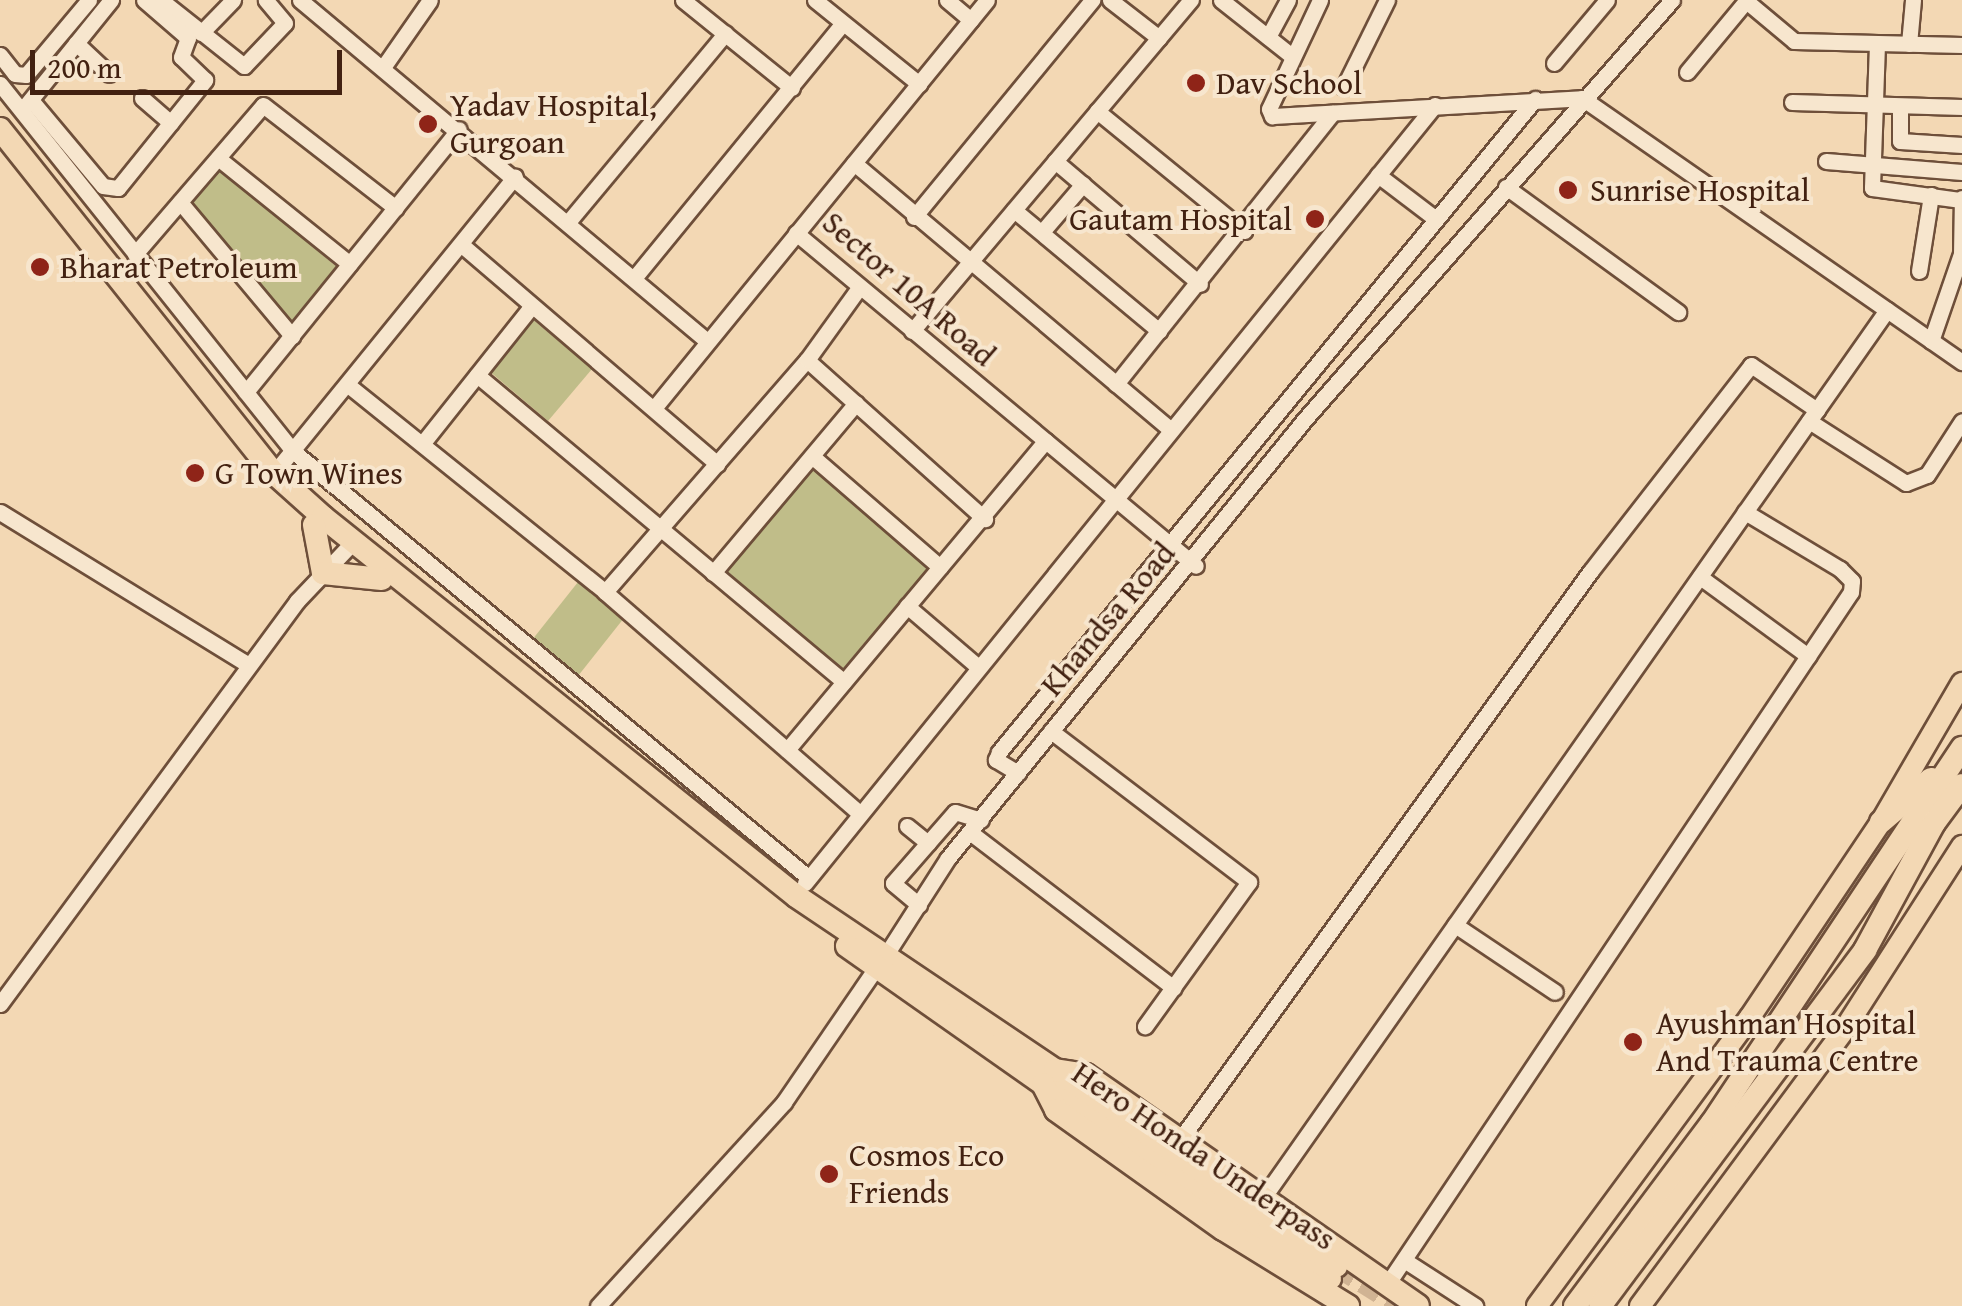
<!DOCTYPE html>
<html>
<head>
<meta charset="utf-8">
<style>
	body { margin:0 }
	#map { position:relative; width:1962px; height:1306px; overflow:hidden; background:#f3d8b4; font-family:"Gentium Book Plus",serif }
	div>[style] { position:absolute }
	.green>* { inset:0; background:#c0bd89 }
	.major-tunnel>* { height:20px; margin-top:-10px; transform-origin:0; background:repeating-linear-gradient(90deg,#d0b393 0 20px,transparent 0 30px) }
	.roads { filter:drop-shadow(2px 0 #6e4f3a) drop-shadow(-2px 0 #6e4f3a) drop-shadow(0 2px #6e4f3a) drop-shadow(0 -2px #6e4f3a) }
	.minor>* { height:15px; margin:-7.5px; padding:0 7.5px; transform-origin:7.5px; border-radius:7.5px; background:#f7e6ce }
	.major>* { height:20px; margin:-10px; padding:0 10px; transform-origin:10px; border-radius:10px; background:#f3d8b4 }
	.highway>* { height:22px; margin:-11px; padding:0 11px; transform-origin:11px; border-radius:11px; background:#f3d8b4 }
	.dots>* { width:28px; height:28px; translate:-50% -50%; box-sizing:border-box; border:5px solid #f7e6ce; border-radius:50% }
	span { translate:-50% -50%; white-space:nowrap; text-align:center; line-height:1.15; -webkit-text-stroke:8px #f7e6ce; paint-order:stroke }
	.poi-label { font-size:32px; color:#422111 }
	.left { translate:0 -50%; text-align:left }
	.right { translate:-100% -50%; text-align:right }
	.street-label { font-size:32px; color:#422111 }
	.scale { position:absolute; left:30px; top:50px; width:312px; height:45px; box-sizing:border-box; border:5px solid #422111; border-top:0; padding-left:12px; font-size:30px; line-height:35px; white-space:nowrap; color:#422111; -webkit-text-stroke:8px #f7e6ce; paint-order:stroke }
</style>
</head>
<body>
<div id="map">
	<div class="green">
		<div style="clip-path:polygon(218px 168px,337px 267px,290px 323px,189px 203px)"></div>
		<div style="clip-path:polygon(531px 318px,592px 369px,548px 421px,488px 370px)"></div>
		<div style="clip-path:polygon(811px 466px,930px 565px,841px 671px,722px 571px)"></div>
		<div style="clip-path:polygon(578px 582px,624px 618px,578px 676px,532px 640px)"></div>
	</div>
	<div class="major-tunnel">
		<div style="left:1337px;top:1267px;width:73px;rotate:32.2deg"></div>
	</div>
	<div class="roads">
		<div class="minor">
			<div style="left:161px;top:0;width:106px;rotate:38.5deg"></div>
			<div style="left:244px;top:66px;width:59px;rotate:-46.4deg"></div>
			<div style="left:285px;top:23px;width:30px;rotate:-130deg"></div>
			<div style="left:300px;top:0;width:531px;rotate:39.96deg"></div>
			<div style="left:683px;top:0;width:140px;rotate:38.9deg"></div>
			<div style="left:815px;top:0;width:134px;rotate:38.9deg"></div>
			<div style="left:947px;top:0;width:31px;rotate:40deg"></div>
			<div style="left:1110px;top:0;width:62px;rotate:37.8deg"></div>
			<div style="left:1221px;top:0;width:90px;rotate:38.3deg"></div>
			<div style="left:1320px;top:0;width:120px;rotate:115.1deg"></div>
			<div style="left:1269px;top:109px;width:8px;rotate:67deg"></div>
			<div style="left:1272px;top:116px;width:311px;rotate:-3.3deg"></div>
			<div style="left:1582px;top:98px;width:463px;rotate:34.8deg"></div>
			<div style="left:1745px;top:0;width:64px;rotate:39.9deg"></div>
			<div style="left:1794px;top:41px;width:168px;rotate:1.4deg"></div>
			<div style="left:201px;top:33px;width:46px;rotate:-45.9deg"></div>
			<div style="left:1268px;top:37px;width:42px;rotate:-61.6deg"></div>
			<div style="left:76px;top:43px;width:45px;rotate:43.2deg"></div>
			<div style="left:1877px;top:44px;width:144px;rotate:92deg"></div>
			<div style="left:1872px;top:188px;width:90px;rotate:7.7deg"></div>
			<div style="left:1909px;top:44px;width:44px;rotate:-84.8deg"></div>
			<div style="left:0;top:55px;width:24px;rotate:52deg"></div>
			<div style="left:15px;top:74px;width:11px;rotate:5deg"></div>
			<div style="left:26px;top:75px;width:98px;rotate:-50deg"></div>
			<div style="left:1554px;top:63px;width:82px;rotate:-49.9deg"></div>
			<div style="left:384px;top:66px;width:80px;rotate:-55.1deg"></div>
			<div style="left:1687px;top:72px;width:92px;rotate:-50.3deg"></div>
			<div style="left:0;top:84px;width:471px;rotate:51.4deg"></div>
			<div style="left:294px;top:452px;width:668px;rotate:39.6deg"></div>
			<div style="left:1344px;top:87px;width:97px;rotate:-63.7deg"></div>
			<div style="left:142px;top:98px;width:38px;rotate:41deg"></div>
			<div style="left:31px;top:100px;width:112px;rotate:50.1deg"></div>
			<div style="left:103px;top:186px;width:15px;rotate:8deg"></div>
			<div style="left:118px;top:188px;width:139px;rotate:-51.1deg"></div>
			<div style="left:205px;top:80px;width:33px;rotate:-136deg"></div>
			<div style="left:181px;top:57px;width:20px;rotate:-70deg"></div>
			<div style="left:188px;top:38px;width:58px;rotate:-139.2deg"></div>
			<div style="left:1792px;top:102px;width:170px;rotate:1.7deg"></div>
			<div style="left:27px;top:104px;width:134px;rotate:-51.1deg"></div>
			<div style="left:1900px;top:106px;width:35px;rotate:90deg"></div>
			<div style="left:1900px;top:141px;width:62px;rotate:3.7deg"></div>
			<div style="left:1097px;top:111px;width:190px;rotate:39.2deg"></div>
			<div style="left:218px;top:158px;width:169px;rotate:38.8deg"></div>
			<div style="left:1055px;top:161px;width:190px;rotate:40.3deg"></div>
			<div style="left:1826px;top:161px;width:136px;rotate:4.6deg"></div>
			<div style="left:854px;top:163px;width:414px;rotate:40.1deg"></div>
			<div style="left:1378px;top:175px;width:73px;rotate:37.2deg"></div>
			<div style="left:1506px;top:187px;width:213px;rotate:36deg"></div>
			<div style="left:180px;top:202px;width:175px;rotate:50.1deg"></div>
			<div style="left:1014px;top:210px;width:189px;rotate:39.8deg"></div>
			<div style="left:914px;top:217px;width:281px;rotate:-50.6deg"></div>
			<div style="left:569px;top:221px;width:244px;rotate:-50.2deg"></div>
			<div style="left:1042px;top:232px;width:63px;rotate:-49.5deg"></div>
			<div style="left:796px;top:233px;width:520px;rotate:39.78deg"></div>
			<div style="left:463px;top:246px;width:335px;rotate:40.6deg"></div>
			<div style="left:135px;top:254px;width:196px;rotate:-49.3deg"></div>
			<div style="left:263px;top:105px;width:168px;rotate:37.8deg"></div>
			<div style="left:1919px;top:271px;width:77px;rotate:-81deg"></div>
			<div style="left:635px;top:277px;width:328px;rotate:-50.7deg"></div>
			<div style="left:912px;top:331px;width:433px;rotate:-49.9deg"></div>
			<div style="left:1931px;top:341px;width:92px;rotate:-71deg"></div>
			<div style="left:1961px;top:254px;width:56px;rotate:-89deg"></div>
			<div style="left:807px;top:360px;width:239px;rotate:41.8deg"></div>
			<div style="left:477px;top:375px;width:478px;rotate:39.9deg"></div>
			<div style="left:1116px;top:384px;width:347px;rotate:-51.4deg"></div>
			<div style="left:348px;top:385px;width:330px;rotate:38.8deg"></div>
			<div style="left:605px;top:592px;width:337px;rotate:41deg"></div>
			<div style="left:246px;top:392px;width:338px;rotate:-51deg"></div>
			<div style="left:655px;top:407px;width:525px;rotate:-50.8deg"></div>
			<div style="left:1809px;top:421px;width:115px;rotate:32.6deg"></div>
			<div style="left:1906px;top:483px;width:22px;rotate:-21deg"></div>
			<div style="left:1927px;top:475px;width:64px;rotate:-57.1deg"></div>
			<div style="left:422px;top:444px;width:175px;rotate:-51.5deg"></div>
			<div style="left:813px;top:457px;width:168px;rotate:40.9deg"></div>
			<div style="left:274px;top:473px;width:382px;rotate:-50.9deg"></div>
			<div style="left:0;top:512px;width:292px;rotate:31.6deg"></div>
			<div style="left:713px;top:573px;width:222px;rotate:-49.9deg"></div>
			<div style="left:1700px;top:577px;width:134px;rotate:36.2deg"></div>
			<div style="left:605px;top:592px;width:308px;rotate:-49deg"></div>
			<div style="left:807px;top:360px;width:89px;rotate:-54.2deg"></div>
			<div style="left:907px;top:606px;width:92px;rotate:40.6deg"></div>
			<div style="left:1051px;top:731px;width:249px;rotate:37.3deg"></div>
			<div style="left:1249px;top:882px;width:178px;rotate:125.8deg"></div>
			<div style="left:787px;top:750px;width:403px;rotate:-50.1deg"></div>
			<div style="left:1018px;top:773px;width:26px;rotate:-149deg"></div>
			<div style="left:996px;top:760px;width:9px;rotate:-69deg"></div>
			<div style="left:999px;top:752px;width:845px;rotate:-50.62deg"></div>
			<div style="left:907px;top:826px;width:27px;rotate:39deg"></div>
			<div style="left:971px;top:833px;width:255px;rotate:37.4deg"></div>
			<div style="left:805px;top:883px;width:1001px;rotate:-51deg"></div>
			<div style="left:919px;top:905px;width:34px;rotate:-140deg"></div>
			<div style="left:893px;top:883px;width:94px;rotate:-48.9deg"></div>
			<div style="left:955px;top:812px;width:27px;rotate:17deg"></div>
			<div style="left:1455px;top:925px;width:120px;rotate:33.8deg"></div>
			<div style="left:887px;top:953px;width:113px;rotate:-57.3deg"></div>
			<div style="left:948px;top:858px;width:566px;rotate:-50.88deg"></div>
			<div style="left:1305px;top:419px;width:557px;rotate:-48.79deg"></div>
			<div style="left:0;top:1004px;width:501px;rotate:-53.61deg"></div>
			<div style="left:297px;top:601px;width:81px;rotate:-46.5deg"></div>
			<div style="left:1179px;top:1141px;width:702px;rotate:-54.16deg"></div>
			<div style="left:1590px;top:572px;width:262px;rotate:-52.1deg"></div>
			<div style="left:1751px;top:365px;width:80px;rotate:34.3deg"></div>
			<div style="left:1261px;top:1201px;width:1089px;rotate:-54.91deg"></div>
			<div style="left:1404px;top:1260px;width:85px;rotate:32.9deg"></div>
			<div style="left:1386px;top:1286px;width:835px;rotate:-56.18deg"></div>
			<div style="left:1851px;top:592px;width:11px;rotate:-85deg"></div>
			<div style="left:1852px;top:581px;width:17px;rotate:-135deg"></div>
			<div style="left:1840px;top:569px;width:111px;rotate:-149deg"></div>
			<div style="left:598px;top:1306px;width:276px;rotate:-47.6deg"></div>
			<div style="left:784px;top:1102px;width:165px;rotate:-55.6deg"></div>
		</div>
		<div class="major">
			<div style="left:1331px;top:1279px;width:348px;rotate:-145.9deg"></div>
			<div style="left:1043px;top:1084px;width:18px;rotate:-49deg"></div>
			<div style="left:1055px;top:1070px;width:344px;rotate:34.9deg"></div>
			<div style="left:1537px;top:1306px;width:359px;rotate:-53.6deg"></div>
			<div style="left:1750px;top:1017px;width:235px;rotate:-56.1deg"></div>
			<div style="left:1881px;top:822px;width:161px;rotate:-59.8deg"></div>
			<div style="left:1640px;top:1306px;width:343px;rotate:-53.5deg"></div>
			<div style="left:1844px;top:1030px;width:219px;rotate:-57.3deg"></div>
		</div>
		<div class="highway">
			<div style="left:0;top:129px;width:440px;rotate:51.5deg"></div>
			<div style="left:274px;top:473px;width:66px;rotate:41.9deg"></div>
			<div style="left:323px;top:517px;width:606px;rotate:38.7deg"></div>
			<div style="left:796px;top:896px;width:312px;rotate:33.9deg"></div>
			<div style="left:1055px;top:1070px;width:31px;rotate:9deg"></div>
			<div style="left:1086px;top:1075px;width:404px;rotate:34.8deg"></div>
			<div style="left:314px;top:525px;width:49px;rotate:79.4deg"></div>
			<div style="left:323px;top:573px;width:59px;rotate:5.8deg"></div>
			<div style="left:1881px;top:822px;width:66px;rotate:-40.7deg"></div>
			<div style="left:847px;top:946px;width:240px;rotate:35.1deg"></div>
			<div style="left:1043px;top:1084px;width:29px;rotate:63deg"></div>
			<div style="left:1056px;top:1110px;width:205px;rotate:35.5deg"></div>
			<div style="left:1223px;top:1229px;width:147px;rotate:31.6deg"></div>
			<div style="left:1575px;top:1306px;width:229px;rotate:-53.2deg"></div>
			<div style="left:1712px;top:1123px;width:451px;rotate:-56.3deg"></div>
			<div style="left:1600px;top:1306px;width:444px;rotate:-53.3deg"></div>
			<div style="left:1865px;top:950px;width:145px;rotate:-61.5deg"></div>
			<div style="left:1934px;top:823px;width:47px;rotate:-53.6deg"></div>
		</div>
	</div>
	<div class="dots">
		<div style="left:1196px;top:83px;background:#8f2418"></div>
		<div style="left:428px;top:124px;background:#8f2418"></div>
		<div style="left:1568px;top:190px;background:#8f2418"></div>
		<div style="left:1315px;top:219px;background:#8f2418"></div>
		<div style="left:40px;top:267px;background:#8f2418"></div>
		<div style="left:195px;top:473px;background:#8f2418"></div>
		<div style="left:1633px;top:1042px;background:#8f2418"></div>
		<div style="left:829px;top:1174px;background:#8f2418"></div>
	</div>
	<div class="poi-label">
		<span class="left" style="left:1216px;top:83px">Dav School</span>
		<span class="left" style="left:450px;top:124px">Yadav Hospital,<br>Gurgoan</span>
		<span class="left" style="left:1590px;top:190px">Sunrise Hospital</span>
		<span class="right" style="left:1292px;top:219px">Gautam Hospital</span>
		<span class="left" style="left:60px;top:267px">Bharat Petroleum</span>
		<span class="left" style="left:215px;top:473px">G Town Wines</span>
		<span class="left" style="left:1656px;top:1042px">Ayushman Hospital<br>And Trauma Centre</span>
		<span class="left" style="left:849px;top:1174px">Cosmos Eco<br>Friends</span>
	</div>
	<div class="street-label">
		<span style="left:909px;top:289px;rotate:41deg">Sector 10A Road</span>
		<span style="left:1108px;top:619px;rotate:-50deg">Khandsa Road</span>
		<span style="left:1204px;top:1156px;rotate:34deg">Hero Honda Underpass</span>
	</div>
	<div class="scale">200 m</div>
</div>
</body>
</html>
